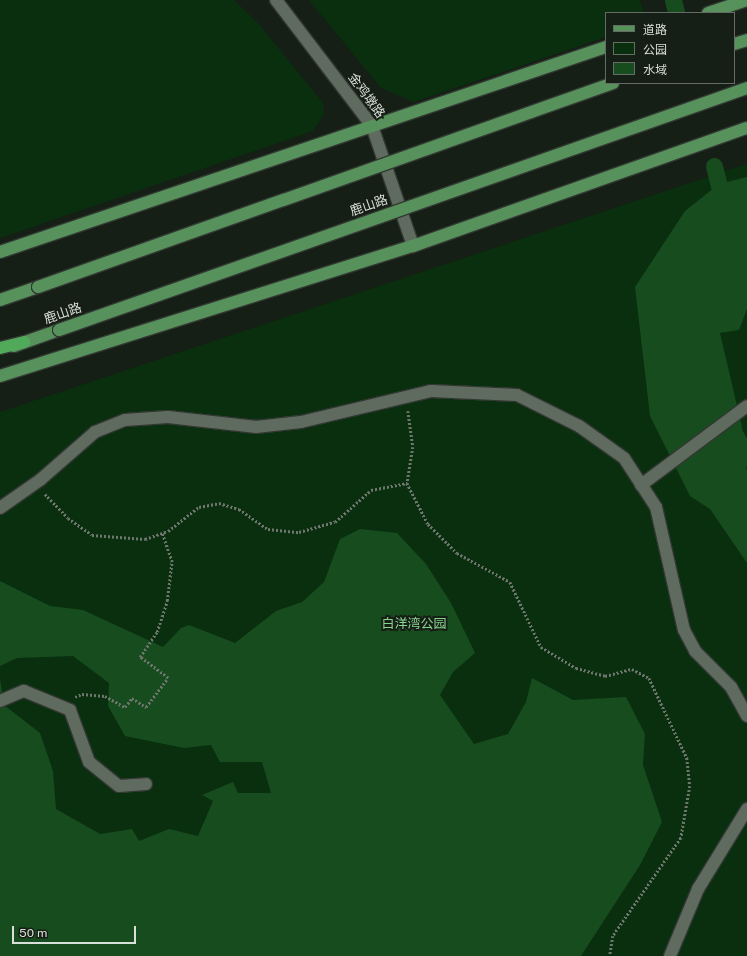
<!DOCTYPE html>
<html>
<head>
<meta charset="utf-8">
<style>
	body { margin:0 }
	#map { position:relative; width:747px; height:956px; overflow:hidden; background:#161f16; font-family:"Public Sans","Noto Sans SC",sans-serif }
	div>[style] { position:absolute }
	.green>* { inset:0; background:#092f0f }
	.water>* { inset:0; background:#174c1e }
	.canal>* { height:17px; margin:-8.5px; padding:0 8.5px; transform-origin:8.5px; border-radius:8.5px; background:#174c1e }
	.path>* { height:2.5px; margin-top:-1.25px; transform-origin:0; background:repeating-linear-gradient(90deg,#6e766e 0 2px,transparent 0 4px) }
	.roads { filter:drop-shadow(1px 0 #323832) drop-shadow(-1px 0 #323832) drop-shadow(0 1px #323832) drop-shadow(0 -1px #323832) }
	.minor>* { height:12px; margin:-6px; padding:0 6px; transform-origin:6px; border-radius:6px; background:#606b60 }
	.major>* { height:12px; margin:-6px; padding:0 6px; transform-origin:6px; border-radius:6px; background:#57915c }
	.highway>* { height:12px; margin:-6px; padding:0 6px; transform-origin:6px; border-radius:6px; background:#51aa5a }
	.bridges { filter:drop-shadow(1px 0 #323832) drop-shadow(-1px 0 #323832) drop-shadow(0 1px #323832) drop-shadow(0 -1px #323832) }
	.major-bridge>* { height:12px; margin:-6px; padding:0 6px; transform-origin:6px; border-radius:6px; background:#57915c }
	span { translate:-50% -50%; white-space:nowrap; text-align:center; line-height:1.15; -webkit-text-stroke:4px #161f16; paint-order:stroke }
	.street-label { font-size:13px; color:#d9dfd9 }
	.park-label { font-size:13px; color:#89d58f }
	.legend { position:absolute; left:605px; top:12px; width:130px; height:72px; box-sizing:border-box; background:#161f16; border:1px solid #646c64; margin:0; padding:5px 7px; list-style:none; font-size:12px; color:#d9dfd9 }
	.legend li { display:flex; align-items:center; gap:8px; height:20px }
	.legend b { width:20px; border:1px solid #646c64 }
	.scale { position:absolute; left:12px; top:926px; width:124px; height:18px; box-sizing:border-box; border:2px solid #d9dfd9; border-top:0; padding-left:5px; font-size:12px; line-height:14px; white-space:nowrap; color:#d9dfd9; -webkit-text-stroke:3px #161f16; paint-order:stroke }
</style>
</head>
<body>
<div id="map">
	<div class="green">
		<div style="clip-path:polygon(0 0,234px 0,257px 22px,323px 103px,324px 114px,313px 131px,0 238px)"></div>
		<div style="clip-path:polygon(309px 0,640px 0,644px 13px,606px 13px,606px 37px,414px 102px,381px 88px)"></div>
		<div style="clip-path:polygon(747px 164px,747px 956px,0 956px,0 412px)"></div>
	</div>
	<div class="water">
		<div style="clip-path:polygon(747px 177px,747px 309px,739px 330px,720px 333px,742px 427px,747px 472px,747px 563px,710px 509px,690px 496px,650px 416px,635px 287px,685px 211px,719px 184px)"></div>
		<div style="clip-path:polygon(360px 529px,397px 533px,426px 564px,451px 603px,475px 653px,453px 672px,440px 695px,474px 744px,508px 734px,526px 702px,532px 678px,573px 700px,626px 697px,645px 734px,643px 765px,662px 822px,640px 865px,581px 956px,0 956px,0 679px,4px 705px,40px 733px,53px 771px,56px 809px,100px 834px,132px 829px,139px 841px,169px 829px,198px 836px,213px 801px,202px 795px,233px 782px,238px 793px,271px 793px,262px 762px,220px 762px,211px 745px,184px 748px,125px 736px,108px 706px,109px 683px,73px 656px,17px 658px,0 666px,0 581px,50px 606px,83px 610px,163px 647px,181px 628px,189px 625px,235px 643px,276px 611px,302px 602px,324px 582px,340px 539px)"></div>
	</div>
	<div class="canal">
		<div style="left:673px;top:0;width:12px;rotate:76deg"></div>
		<div style="left:714px;top:166px;width:41px;rotate:76deg"></div>
		<div style="left:733px;top:431px;width:30px;rotate:62deg"></div>
	</div>
	<div class="path">
		<div style="left:408px;top:411px;width:36px;rotate:82deg"></div>
		<div style="left:413px;top:447px;width:36px;rotate:99deg"></div>
		<div style="left:407px;top:483px;width:46px;rotate:62.9deg"></div>
		<div style="left:428px;top:524px;width:41px;rotate:45deg"></div>
		<div style="left:457px;top:553px;width:60px;rotate:28.7deg"></div>
		<div style="left:510px;top:582px;width:72px;rotate:64.5deg"></div>
		<div style="left:541px;top:647px;width:41px;rotate:31deg"></div>
		<div style="left:576px;top:668px;width:30px;rotate:15deg"></div>
		<div style="left:605px;top:676px;width:28px;rotate:-15deg"></div>
		<div style="left:632px;top:669px;width:19px;rotate:28deg"></div>
		<div style="left:649px;top:678px;width:89px;rotate:64.6deg"></div>
		<div style="left:687px;top:758px;width:28px;rotate:84deg"></div>
		<div style="left:690px;top:786px;width:53px;rotate:99.8deg"></div>
		<div style="left:681px;top:838px;width:119px;rotate:124.8deg"></div>
		<div style="left:613px;top:936px;width:20px;rotate:99deg"></div>
		<div style="left:45px;top:494px;width:33px;rotate:46deg"></div>
		<div style="left:68px;top:518px;width:29px;rotate:35deg"></div>
		<div style="left:92px;top:535px;width:53px;rotate:4.3deg"></div>
		<div style="left:145px;top:539px;width:24px;rotate:-19deg"></div>
		<div style="left:168px;top:531px;width:39px;rotate:-38deg"></div>
		<div style="left:199px;top:507px;width:20px;rotate:-11deg"></div>
		<div style="left:219px;top:503px;width:21px;rotate:17deg"></div>
		<div style="left:239px;top:509px;width:35px;rotate:35deg"></div>
		<div style="left:268px;top:529px;width:31px;rotate:6deg"></div>
		<div style="left:299px;top:532px;width:37px;rotate:-16deg"></div>
		<div style="left:335px;top:522px;width:48px;rotate:-41.6deg"></div>
		<div style="left:371px;top:490px;width:37px;rotate:-11deg"></div>
		<div style="left:75px;top:697px;width:8px;rotate:-23deg"></div>
		<div style="left:82px;top:694px;width:23px;rotate:5deg"></div>
		<div style="left:105px;top:696px;width:23px;rotate:29deg"></div>
		<div style="left:125px;top:707px;width:11px;rotate:-52deg"></div>
		<div style="left:132px;top:698px;width:17px;rotate:33deg"></div>
		<div style="left:146px;top:707px;width:36px;rotate:-53deg"></div>
		<div style="left:168px;top:678px;width:35px;rotate:-143deg"></div>
		<div style="left:140px;top:657px;width:30px;rotate:-56deg"></div>
		<div style="left:157px;top:632px;width:33px;rotate:-72deg"></div>
		<div style="left:167px;top:601px;width:39px;rotate:-83deg"></div>
		<div style="left:172px;top:562px;width:31px;rotate:-109deg"></div>
	</div>
	<div class="roads">
		<div class="minor">
			<div style="left:276px;top:0;width:158px;rotate:52.7deg"></div>
			<div style="left:372px;top:126px;width:127px;rotate:71.1deg"></div>
			<div style="left:641px;top:485px;width:132px;rotate:-36.7deg"></div>
			<div style="left:0;top:508px;width:49px;rotate:-35deg"></div>
			<div style="left:40px;top:480px;width:73px;rotate:-41.1deg"></div>
			<div style="left:95px;top:432px;width:32px;rotate:-22deg"></div>
			<div style="left:125px;top:420px;width:43px;rotate:-4deg"></div>
			<div style="left:168px;top:417px;width:89px;rotate:6.5deg"></div>
			<div style="left:256px;top:427px;width:45px;rotate:-6.3deg"></div>
			<div style="left:301px;top:422px;width:134px;rotate:-13.4deg"></div>
			<div style="left:431px;top:391px;width:86px;rotate:2.7deg"></div>
			<div style="left:517px;top:395px;width:69px;rotate:26.6deg"></div>
			<div style="left:579px;top:426px;width:55px;rotate:35.4deg"></div>
			<div style="left:624px;top:458px;width:59px;rotate:56.9deg"></div>
			<div style="left:656px;top:507px;width:126px;rotate:77.2deg"></div>
			<div style="left:684px;top:630px;width:24px;rotate:62deg"></div>
			<div style="left:695px;top:651px;width:51px;rotate:45deg"></div>
			<div style="left:731px;top:687px;width:33px;rotate:61deg"></div>
			<div style="left:0;top:701px;width:26px;rotate:-23deg"></div>
			<div style="left:24px;top:691px;width:50px;rotate:22.4deg"></div>
			<div style="left:70px;top:710px;width:55px;rotate:69.9deg"></div>
			<div style="left:89px;top:762px;width:38px;rotate:39deg"></div>
			<div style="left:119px;top:786px;width:27px;rotate:-4deg"></div>
			<div style="left:670px;top:956px;width:73px;rotate:-67.3deg"></div>
			<div style="left:698px;top:889px;width:94px;rotate:-58.5deg"></div>
		</div>
		<div class="major">
			<div style="left:708px;top:13px;width:41px;rotate:-18.4deg"></div>
			<div style="left:734px;top:44px;width:14px;rotate:-17deg"></div>
			<div style="left:0;top:252px;width:640px;rotate:-18.69deg"></div>
			<div style="left:0;top:300px;width:40px;rotate:-18.9deg"></div>
			<div style="left:14px;top:346px;width:48px;rotate:-19.6deg"></div>
			<div style="left:0;top:376px;width:433px;rotate:-17.5deg"></div>
			<div style="left:413px;top:246px;width:354px;rotate:-19.5deg"></div>
		</div>
		<div class="highway">
			<div style="left:0;top:348px;width:25px;rotate:-14deg"></div>
		</div>
	</div>
	<div class="bridges">
		<div class="major-bridge">
			<div style="left:38px;top:287px;width:610px;rotate:-19.53deg"></div>
			<div style="left:59px;top:330px;width:729px;rotate:-19.38deg"></div>
		</div>
	</div>
	<div class="street-label">
		<span style="left:366px;top:96px;rotate:54deg">金鸡墩路</span>
		<span style="left:369px;top:206px;rotate:-19deg">鹿山路</span>
		<span style="left:63px;top:314px;rotate:-19deg">鹿山路</span>
	</div>
	<div class="park-label">
		<span style="left:414px;top:624px">白洋湾公园</span>
	</div>
	<ul class="legend">
	<li><b style="height:5px;background:#57915c"></b>道路</li>
	<li><b style="height:11px;background:#092f0f"></b>公园</li>
	<li><b style="height:11px;background:#174c1e"></b>水域</li>
	</ul>
	<div class="scale">50 m</div>
</div>
</body>
</html>
